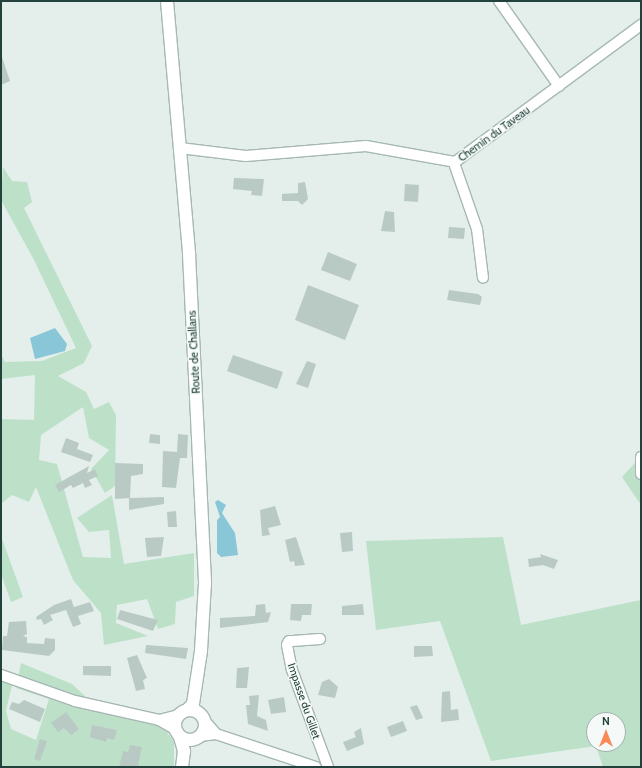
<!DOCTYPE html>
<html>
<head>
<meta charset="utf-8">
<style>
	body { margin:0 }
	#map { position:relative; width:642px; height:768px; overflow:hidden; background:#e4efeb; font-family:Cabin,sans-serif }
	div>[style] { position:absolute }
	.green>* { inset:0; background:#bce1c8 }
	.water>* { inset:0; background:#89c6d7 }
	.building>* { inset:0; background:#b9cac4 }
	.roads { filter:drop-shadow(1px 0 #a6b8b3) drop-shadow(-1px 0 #a6b8b3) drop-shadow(0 1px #a6b8b3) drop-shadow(0 -1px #a6b8b3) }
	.minor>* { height:10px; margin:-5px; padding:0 5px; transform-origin:5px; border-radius:5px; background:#fff }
	.secondary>* { height:12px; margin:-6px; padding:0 6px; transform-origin:6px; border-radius:6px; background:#fff }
	.secondary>.ring { margin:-6px; padding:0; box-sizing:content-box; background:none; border:12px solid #fff; border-radius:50% }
	span { translate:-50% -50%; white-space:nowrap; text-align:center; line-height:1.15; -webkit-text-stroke:3px #f5faf8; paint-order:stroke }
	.street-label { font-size:11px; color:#22423b }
	.frame { position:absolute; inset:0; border:2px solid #22423b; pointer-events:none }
	.north { position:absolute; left:586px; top:712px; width:40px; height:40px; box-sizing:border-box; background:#f5faf8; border:1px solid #a1b0ac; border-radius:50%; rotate:0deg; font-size:11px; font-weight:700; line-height:16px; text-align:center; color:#22423b }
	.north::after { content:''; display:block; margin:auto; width:14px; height:18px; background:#fb8855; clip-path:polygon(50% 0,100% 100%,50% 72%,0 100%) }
</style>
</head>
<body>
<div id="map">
	<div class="green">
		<div style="clip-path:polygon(3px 167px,12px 181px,27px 182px,32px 202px,24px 208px,92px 346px,84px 363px,58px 376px,86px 392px,94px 409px,109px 402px,116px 415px,115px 486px,105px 493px,91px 469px,109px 450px,89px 438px,83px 407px,41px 435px,39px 460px,57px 464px,83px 557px,111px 558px,109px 530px,89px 532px,77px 518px,112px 495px,124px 564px,194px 553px,194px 596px,176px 602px,175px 624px,158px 629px,147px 599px,117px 605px,116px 623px,148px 636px,104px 645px,101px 613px,73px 580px,36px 487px,29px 502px,12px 495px,1px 504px,1px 419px,34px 420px,35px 375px,1px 379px,1px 354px,5px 362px,42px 361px,76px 348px,34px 260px,1px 200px)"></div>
		<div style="clip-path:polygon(641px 456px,641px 505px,622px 477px)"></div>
		<div style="clip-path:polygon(1px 536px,23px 597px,11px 602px,1px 574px)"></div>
		<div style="clip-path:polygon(evenodd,503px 537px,521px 625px,641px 600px,641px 767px,603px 767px,596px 746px,491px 761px,440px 621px,376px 630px,366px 541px,503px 537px,594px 720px,618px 720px,618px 744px,594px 744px,594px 720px)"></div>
		<div style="clip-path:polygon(21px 663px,72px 684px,101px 711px,163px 726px,174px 742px,174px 767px,1px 767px,1px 680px,12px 685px,6px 711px,11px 729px,36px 740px,49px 699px,16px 688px)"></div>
	</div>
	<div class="water">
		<div style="clip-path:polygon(55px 328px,67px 344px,65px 351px,35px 359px,30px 338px)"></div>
		<div style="clip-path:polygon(218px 500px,226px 505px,222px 513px,235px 533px,238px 555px,221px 557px,217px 553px,217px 520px,220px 517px,215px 502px)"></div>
	</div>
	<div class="building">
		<div style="clip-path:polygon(1px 54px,10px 81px,1px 85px)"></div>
		<div style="clip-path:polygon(234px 178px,264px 179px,262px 196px,251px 195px,252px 191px,233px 189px)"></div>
		<div style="clip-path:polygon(305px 182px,308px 199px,302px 205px,298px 201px,282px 201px,282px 194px,298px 193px,298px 183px)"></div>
		<div style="clip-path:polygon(405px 184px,419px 185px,418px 202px,404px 201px)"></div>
		<div style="clip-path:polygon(385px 211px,394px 212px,395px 232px,381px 231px)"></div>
		<div style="clip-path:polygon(449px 227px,465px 228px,464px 239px,448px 238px)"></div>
		<div style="clip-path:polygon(328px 252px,357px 264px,350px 281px,321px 270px)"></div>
		<div style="clip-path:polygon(308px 285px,359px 305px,345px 340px,295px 320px)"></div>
		<div style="clip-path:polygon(449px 290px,478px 294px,482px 297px,480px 305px,447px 300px)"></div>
		<div style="clip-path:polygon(233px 355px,283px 372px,277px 389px,227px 371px)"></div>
		<div style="clip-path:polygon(307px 361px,316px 364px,308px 388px,296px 384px)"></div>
		<div style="clip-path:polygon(150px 434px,160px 435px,160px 444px,149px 443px)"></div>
		<div style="clip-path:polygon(178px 434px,188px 435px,187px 458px,180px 458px,176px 488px,162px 487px,163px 451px,177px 452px)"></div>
		<div style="clip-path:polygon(66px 438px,79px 443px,77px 449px,93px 455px,90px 462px,61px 452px)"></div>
		<div style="clip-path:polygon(115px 463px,143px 464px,143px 474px,131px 476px,130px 498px,115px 499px)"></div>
		<div style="clip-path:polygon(89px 466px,87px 473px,95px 469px,98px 476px,89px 480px,92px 485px,85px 488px,83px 483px,73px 488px,71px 485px,59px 492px,55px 485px)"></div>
		<div style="clip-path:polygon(164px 497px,164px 504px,129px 510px,129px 498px)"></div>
		<div style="clip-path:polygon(275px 506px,281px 525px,268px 528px,270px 535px,262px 536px,260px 510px)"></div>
		<div style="clip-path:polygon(176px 511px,177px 527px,168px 527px,167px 512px)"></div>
		<div style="clip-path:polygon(352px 532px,353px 551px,342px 552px,340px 533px)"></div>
		<div style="clip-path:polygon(164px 537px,161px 556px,147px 557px,145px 538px)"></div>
		<div style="clip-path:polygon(296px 537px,305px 565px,295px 566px,294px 561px,290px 562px,285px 540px)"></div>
		<div style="clip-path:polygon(540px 554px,558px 560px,554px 569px,543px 565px,529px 567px,528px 559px,541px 557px)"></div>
		<div style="clip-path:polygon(71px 599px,74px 607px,90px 602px,94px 611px,78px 616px,81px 624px,73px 627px,66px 610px,50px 615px,53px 620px,44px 625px,41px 619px,37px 620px,36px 617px,54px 605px)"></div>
		<div style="clip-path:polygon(265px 604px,266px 613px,271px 612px,268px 622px,220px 628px,220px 618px,255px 616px,256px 605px)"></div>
		<div style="clip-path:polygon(291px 604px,312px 604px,311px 615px,302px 615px,301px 621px,290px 620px)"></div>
		<div style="clip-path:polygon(363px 604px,364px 615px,342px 615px,342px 606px)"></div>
		<div style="clip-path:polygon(120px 610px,158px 620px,153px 631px,117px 619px)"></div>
		<div style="clip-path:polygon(26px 621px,27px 634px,23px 636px,27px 637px,27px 643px,44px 644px,45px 638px,55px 639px,55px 650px,49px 656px,2px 650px,3px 636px,7px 636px,9px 622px)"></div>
		<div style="clip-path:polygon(146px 645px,188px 648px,186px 659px,145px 653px)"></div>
		<div style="clip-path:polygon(414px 646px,432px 646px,433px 656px,414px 657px)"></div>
		<div style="clip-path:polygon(137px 655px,147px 678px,143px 680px,145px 689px,136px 691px,127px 658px)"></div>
		<div style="clip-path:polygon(83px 666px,111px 666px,111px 676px,83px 675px)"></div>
		<div style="clip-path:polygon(249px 667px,247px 688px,236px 688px,237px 668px)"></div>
		<div style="clip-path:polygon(329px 679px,338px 687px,335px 698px,318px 695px,322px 682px)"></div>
		<div style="clip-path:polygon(450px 691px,451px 710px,458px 709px,459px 720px,441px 722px,442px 692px)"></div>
		<div style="clip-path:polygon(259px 695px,257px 716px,266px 720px,268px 731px,248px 724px,246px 705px,250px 705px,249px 696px)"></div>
		<div style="clip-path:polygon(284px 697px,286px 712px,271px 714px,268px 700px)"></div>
		<div style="clip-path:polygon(24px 700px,45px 709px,40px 722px,9px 709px,12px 702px,19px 704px)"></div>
		<div style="clip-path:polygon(417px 705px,423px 718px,416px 720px,410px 707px)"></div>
		<div style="clip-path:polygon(66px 712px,79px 729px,71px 735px,64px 728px,58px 732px,51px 723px)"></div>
		<div style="clip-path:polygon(403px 721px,407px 731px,391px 737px,387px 727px)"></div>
		<div style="clip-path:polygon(92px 725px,117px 730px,114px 740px,107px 738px,106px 742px,90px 737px)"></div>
		<div style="clip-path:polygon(361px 728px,364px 744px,347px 751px,343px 742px,356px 737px,354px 732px)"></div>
		<div style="clip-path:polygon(40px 739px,47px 741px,40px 761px,34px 759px)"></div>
		<div style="clip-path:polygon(130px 745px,142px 747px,138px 766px,119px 767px,123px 751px,128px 752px)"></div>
	</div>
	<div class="roads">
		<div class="minor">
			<div style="left:499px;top:1px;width:104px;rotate:54.8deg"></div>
			<div style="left:180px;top:148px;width:66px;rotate:6.9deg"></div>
			<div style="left:246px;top:156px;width:120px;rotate:-4.8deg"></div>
			<div style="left:366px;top:146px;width:90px;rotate:10.2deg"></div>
			<div style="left:455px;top:162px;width:231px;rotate:-36.4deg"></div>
			<div style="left:454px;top:163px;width:70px;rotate:70.8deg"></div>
			<div style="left:477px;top:229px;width:49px;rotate:83deg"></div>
			<div style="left:641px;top:457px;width:17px;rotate:90deg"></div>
			<div style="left:320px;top:639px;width:31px;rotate:176deg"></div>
			<div style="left:289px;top:641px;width:4px;rotate:117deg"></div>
			<div style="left:287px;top:645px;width:25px;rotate:79deg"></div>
			<div style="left:292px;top:670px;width:103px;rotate:69.6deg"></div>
			<div style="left:1px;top:675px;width:78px;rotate:19.4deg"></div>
			<div style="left:75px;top:701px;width:86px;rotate:12.7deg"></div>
			<div style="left:159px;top:720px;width:20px;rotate:30deg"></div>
			<div style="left:159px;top:720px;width:21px;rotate:-14deg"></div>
			<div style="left:204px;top:720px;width:18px;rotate:49deg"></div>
			<div style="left:200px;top:736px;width:16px;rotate:-7deg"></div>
			<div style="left:216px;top:734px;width:105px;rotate:18.3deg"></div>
		</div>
		<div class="secondary">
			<div style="left:167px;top:1px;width:254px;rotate:85deg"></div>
			<div style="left:189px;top:254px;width:329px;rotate:87.2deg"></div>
			<div style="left:205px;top:583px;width:68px;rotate:93.4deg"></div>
			<div style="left:201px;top:651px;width:54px;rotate:98.6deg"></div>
			<div style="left:193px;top:704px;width:8px;rotate:135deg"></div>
			<div class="ring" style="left:175px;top:710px;width:18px;height:18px"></div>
			<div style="left:180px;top:737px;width:15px;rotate:74deg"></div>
			<div style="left:184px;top:751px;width:16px;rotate:97deg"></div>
		</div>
	</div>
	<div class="street-label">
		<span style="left:494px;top:134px;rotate:-36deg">Chemin du Taveau</span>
		<span style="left:194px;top:352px;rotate:-93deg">Route de Challans</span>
		<span style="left:304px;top:701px;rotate:71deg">Impasse du Gillet</span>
	</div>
	<div class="frame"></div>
	<div class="north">N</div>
</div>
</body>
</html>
